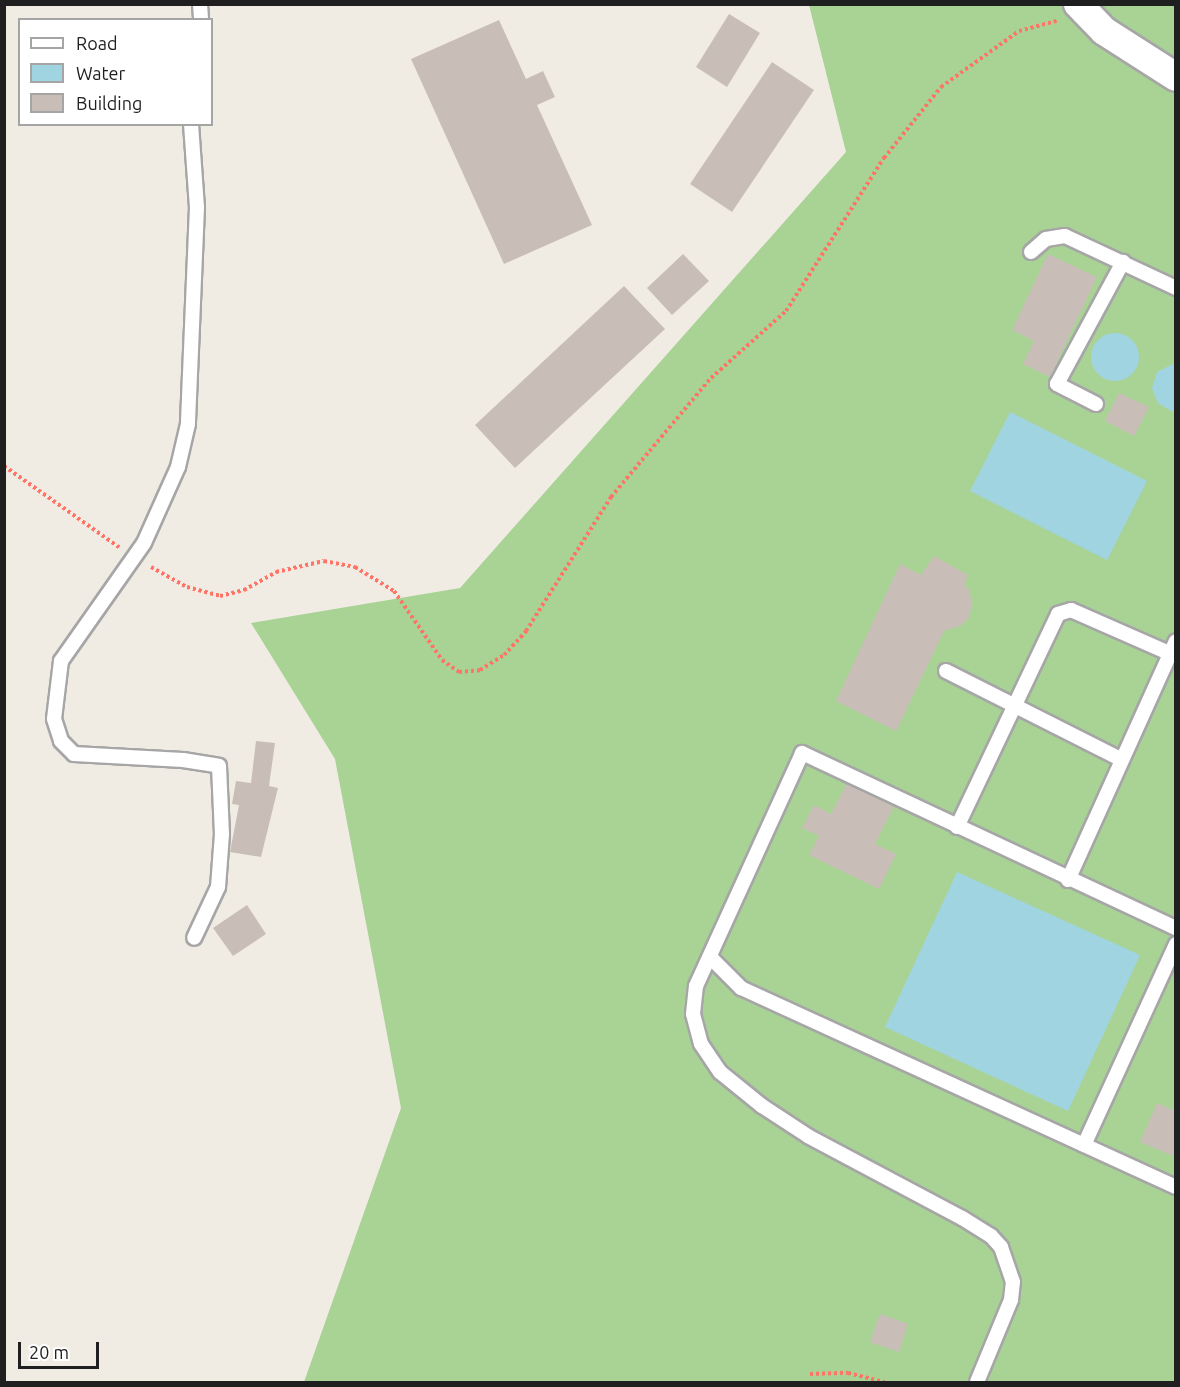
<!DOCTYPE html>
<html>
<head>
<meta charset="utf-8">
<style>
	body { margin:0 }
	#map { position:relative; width:1180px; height:1387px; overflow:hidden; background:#f0ece4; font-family:Ubuntu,sans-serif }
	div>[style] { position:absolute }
	.forest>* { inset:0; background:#a8d395 }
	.water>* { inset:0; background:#a1d4e1 }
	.round { border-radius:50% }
	.building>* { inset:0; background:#c9beb7 }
	.path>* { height:4px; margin-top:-2px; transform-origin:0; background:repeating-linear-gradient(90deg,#ff7466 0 3px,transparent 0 6px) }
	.roads { filter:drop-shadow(2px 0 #a6a6a6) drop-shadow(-2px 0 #a6a6a6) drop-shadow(0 2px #a6a6a6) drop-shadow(0 -2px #a6a6a6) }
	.lane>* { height:14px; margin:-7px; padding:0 7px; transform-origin:7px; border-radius:7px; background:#fff }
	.street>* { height:28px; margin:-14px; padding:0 14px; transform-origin:14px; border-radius:14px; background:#fff }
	span { translate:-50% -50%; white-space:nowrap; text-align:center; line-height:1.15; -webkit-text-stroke:4.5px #fff; paint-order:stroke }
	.frame { position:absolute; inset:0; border:6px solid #1f1f1f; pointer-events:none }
	.legend { position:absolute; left:18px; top:18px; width:195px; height:108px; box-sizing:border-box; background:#fff; border:2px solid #a5a5a5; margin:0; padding:8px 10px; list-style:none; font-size:18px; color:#1f1f1f }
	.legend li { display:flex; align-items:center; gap:12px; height:30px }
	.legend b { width:30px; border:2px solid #a5a5a5 }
	.scale { position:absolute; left:18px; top:1342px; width:81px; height:27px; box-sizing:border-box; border:3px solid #1f1f1f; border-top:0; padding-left:8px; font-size:18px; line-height:21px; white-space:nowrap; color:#1f1f1f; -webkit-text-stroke:4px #fff; paint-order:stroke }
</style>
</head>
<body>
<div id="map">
	<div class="forest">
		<div style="clip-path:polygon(809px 5px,1175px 5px,1175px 1382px,304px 1382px,401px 1108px,335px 759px,251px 623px,460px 588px,846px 152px)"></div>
	</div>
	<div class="water">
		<div class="round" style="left:1091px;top:333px;width:48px;height:48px"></div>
		<div style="clip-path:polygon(1175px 363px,1175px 411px,1171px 411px,1158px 403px,1152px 388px,1157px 372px)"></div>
		<div style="clip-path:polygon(1010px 412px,1147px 481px,1107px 560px,970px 491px)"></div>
		<div style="clip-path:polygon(957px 872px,1140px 955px,1068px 1111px,885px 1027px)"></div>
	</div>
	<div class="building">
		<div style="clip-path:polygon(729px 14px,760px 33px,727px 87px,696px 67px)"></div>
		<div style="clip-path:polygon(499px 20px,526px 79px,543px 71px,555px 97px,537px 105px,592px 225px,504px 264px,411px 59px)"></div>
		<div style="clip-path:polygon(772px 62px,814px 90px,732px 212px,690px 184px)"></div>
		<div style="clip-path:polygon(683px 254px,709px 281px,672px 315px,647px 288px)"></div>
		<div style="clip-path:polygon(1048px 254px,1097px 277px,1050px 377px,1023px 364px,1034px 341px,1012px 330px)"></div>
		<div style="clip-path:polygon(624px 286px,665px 329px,515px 468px,475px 425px)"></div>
		<div style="clip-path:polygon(1119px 393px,1149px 407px,1134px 436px,1105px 421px)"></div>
		<div style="clip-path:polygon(934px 556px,968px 575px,964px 585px,969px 589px,972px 603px,969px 618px,960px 626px,944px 631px,896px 731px,836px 701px,900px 564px,921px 575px)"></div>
		<div style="clip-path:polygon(256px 741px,275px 743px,269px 786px,278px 788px,261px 857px,230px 852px,239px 805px,232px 804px,236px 781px,251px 783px)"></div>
		<div style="clip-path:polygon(847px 783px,894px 806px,875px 844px,896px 854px,879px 889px,809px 855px,819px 836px,802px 828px,814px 805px,831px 814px)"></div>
		<div style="clip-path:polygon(247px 905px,266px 934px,233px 956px,213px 928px)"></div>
		<div style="clip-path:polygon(1157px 1103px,1176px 1111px,1176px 1157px,1140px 1142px)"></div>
		<div style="clip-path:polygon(880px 1314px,908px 1324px,899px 1352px,870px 1342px)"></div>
	</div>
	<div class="path">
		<div style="left:4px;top:466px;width:141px;rotate:35.2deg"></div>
		<div style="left:151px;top:567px;width:41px;rotate:29.1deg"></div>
		<div style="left:187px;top:587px;width:34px;rotate:15deg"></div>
		<div style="left:220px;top:596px;width:25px;rotate:-14deg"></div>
		<div style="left:244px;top:590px;width:37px;rotate:-29deg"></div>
		<div style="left:276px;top:572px;width:49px;rotate:-12.9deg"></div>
		<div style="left:324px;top:561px;width:32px;rotate:11deg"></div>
		<div style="left:355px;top:567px;width:46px;rotate:31.6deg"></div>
		<div style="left:394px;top:591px;width:84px;rotate:55.2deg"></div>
		<div style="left:442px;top:660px;width:21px;rotate:35deg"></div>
		<div style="left:459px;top:672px;width:21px;rotate:-5deg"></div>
		<div style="left:480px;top:670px;width:28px;rotate:-32deg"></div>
		<div style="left:504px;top:655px;width:33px;rotate:-47deg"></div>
		<div style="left:526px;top:631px;width:159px;rotate:-57.6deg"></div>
		<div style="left:611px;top:497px;width:155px;rotate:-50deg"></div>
		<div style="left:711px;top:378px;width:101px;rotate:-41.8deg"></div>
		<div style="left:786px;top:311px;width:182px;rotate:-57.4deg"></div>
		<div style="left:884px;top:158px;width:91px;rotate:-51.2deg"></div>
		<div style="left:941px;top:87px;width:96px;rotate:-35.7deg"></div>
		<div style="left:1019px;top:31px;width:39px;rotate:-15deg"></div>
		<div style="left:810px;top:1374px;width:38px;rotate:-2deg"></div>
		<div style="left:848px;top:1373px;width:38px;rotate:14deg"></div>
	</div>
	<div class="roads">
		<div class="lane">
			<div style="left:200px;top:4px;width:16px;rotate:86deg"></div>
			<div style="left:191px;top:124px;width:83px;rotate:85.9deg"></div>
			<div style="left:197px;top:207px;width:217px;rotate:92.4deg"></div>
			<div style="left:188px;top:424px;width:44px;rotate:103.1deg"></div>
			<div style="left:178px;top:467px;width:83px;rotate:114.1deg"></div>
			<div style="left:144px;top:543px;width:144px;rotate:125.1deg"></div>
			<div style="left:61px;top:661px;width:58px;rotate:96.9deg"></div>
			<div style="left:54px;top:719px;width:23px;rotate:72deg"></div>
			<div style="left:61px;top:741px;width:18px;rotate:45deg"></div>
			<div style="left:74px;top:754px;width:109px;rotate:3.2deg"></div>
			<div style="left:183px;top:760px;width:36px;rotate:9deg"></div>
			<div style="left:219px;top:766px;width:68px;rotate:87.5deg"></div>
			<div style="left:222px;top:834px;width:53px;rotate:94.3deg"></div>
			<div style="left:218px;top:887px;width:56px;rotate:115.2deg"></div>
			<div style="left:1031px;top:252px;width:20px;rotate:-41deg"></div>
			<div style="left:1046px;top:239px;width:19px;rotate:-9deg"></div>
			<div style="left:1065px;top:236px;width:123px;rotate:25.1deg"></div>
			<div style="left:1096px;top:404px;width:44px;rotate:-152.9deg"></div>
			<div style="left:1057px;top:384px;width:139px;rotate:-61.6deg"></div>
			<div style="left:946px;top:671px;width:197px;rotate:26.8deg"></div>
			<div style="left:957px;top:827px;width:236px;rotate:-64.6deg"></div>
			<div style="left:1058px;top:614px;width:14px;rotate:-17deg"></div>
			<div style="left:1071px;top:610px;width:115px;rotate:23.7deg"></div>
			<div style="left:1068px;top:880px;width:262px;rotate:-65.7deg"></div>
			<div style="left:710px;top:957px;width:44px;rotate:45deg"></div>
			<div style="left:741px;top:988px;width:478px;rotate:24.6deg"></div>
			<div style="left:1084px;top:1145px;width:221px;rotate:-65.4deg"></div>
			<div style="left:977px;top:1382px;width:89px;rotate:-67.5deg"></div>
			<div style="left:1011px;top:1300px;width:18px;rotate:-84deg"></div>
			<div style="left:1013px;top:1282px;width:37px;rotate:-109deg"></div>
			<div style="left:1001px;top:1247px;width:15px;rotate:-132deg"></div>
			<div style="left:991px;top:1236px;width:34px;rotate:-148deg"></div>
			<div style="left:962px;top:1218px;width:174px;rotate:-152deg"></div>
			<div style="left:808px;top:1136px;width:55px;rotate:-146.9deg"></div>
			<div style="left:762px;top:1106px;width:54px;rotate:-141deg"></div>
			<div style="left:720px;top:1072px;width:34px;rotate:-124deg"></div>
			<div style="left:701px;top:1044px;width:31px;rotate:-105deg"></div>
			<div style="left:693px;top:1014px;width:28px;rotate:-84deg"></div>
			<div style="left:696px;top:986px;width:256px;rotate:-65.5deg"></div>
			<div style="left:802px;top:753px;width:413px;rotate:25.1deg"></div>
		</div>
		<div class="street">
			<div style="left:1078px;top:4px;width:37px;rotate:46deg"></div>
			<div style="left:1104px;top:31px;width:85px;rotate:32.6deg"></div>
		</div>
	</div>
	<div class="frame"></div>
	<ul class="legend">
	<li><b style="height:8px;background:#fff"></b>Road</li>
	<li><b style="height:16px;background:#a1d4e1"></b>Water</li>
	<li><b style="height:16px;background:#c9beb7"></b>Building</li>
	</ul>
	<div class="scale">20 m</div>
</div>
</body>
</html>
